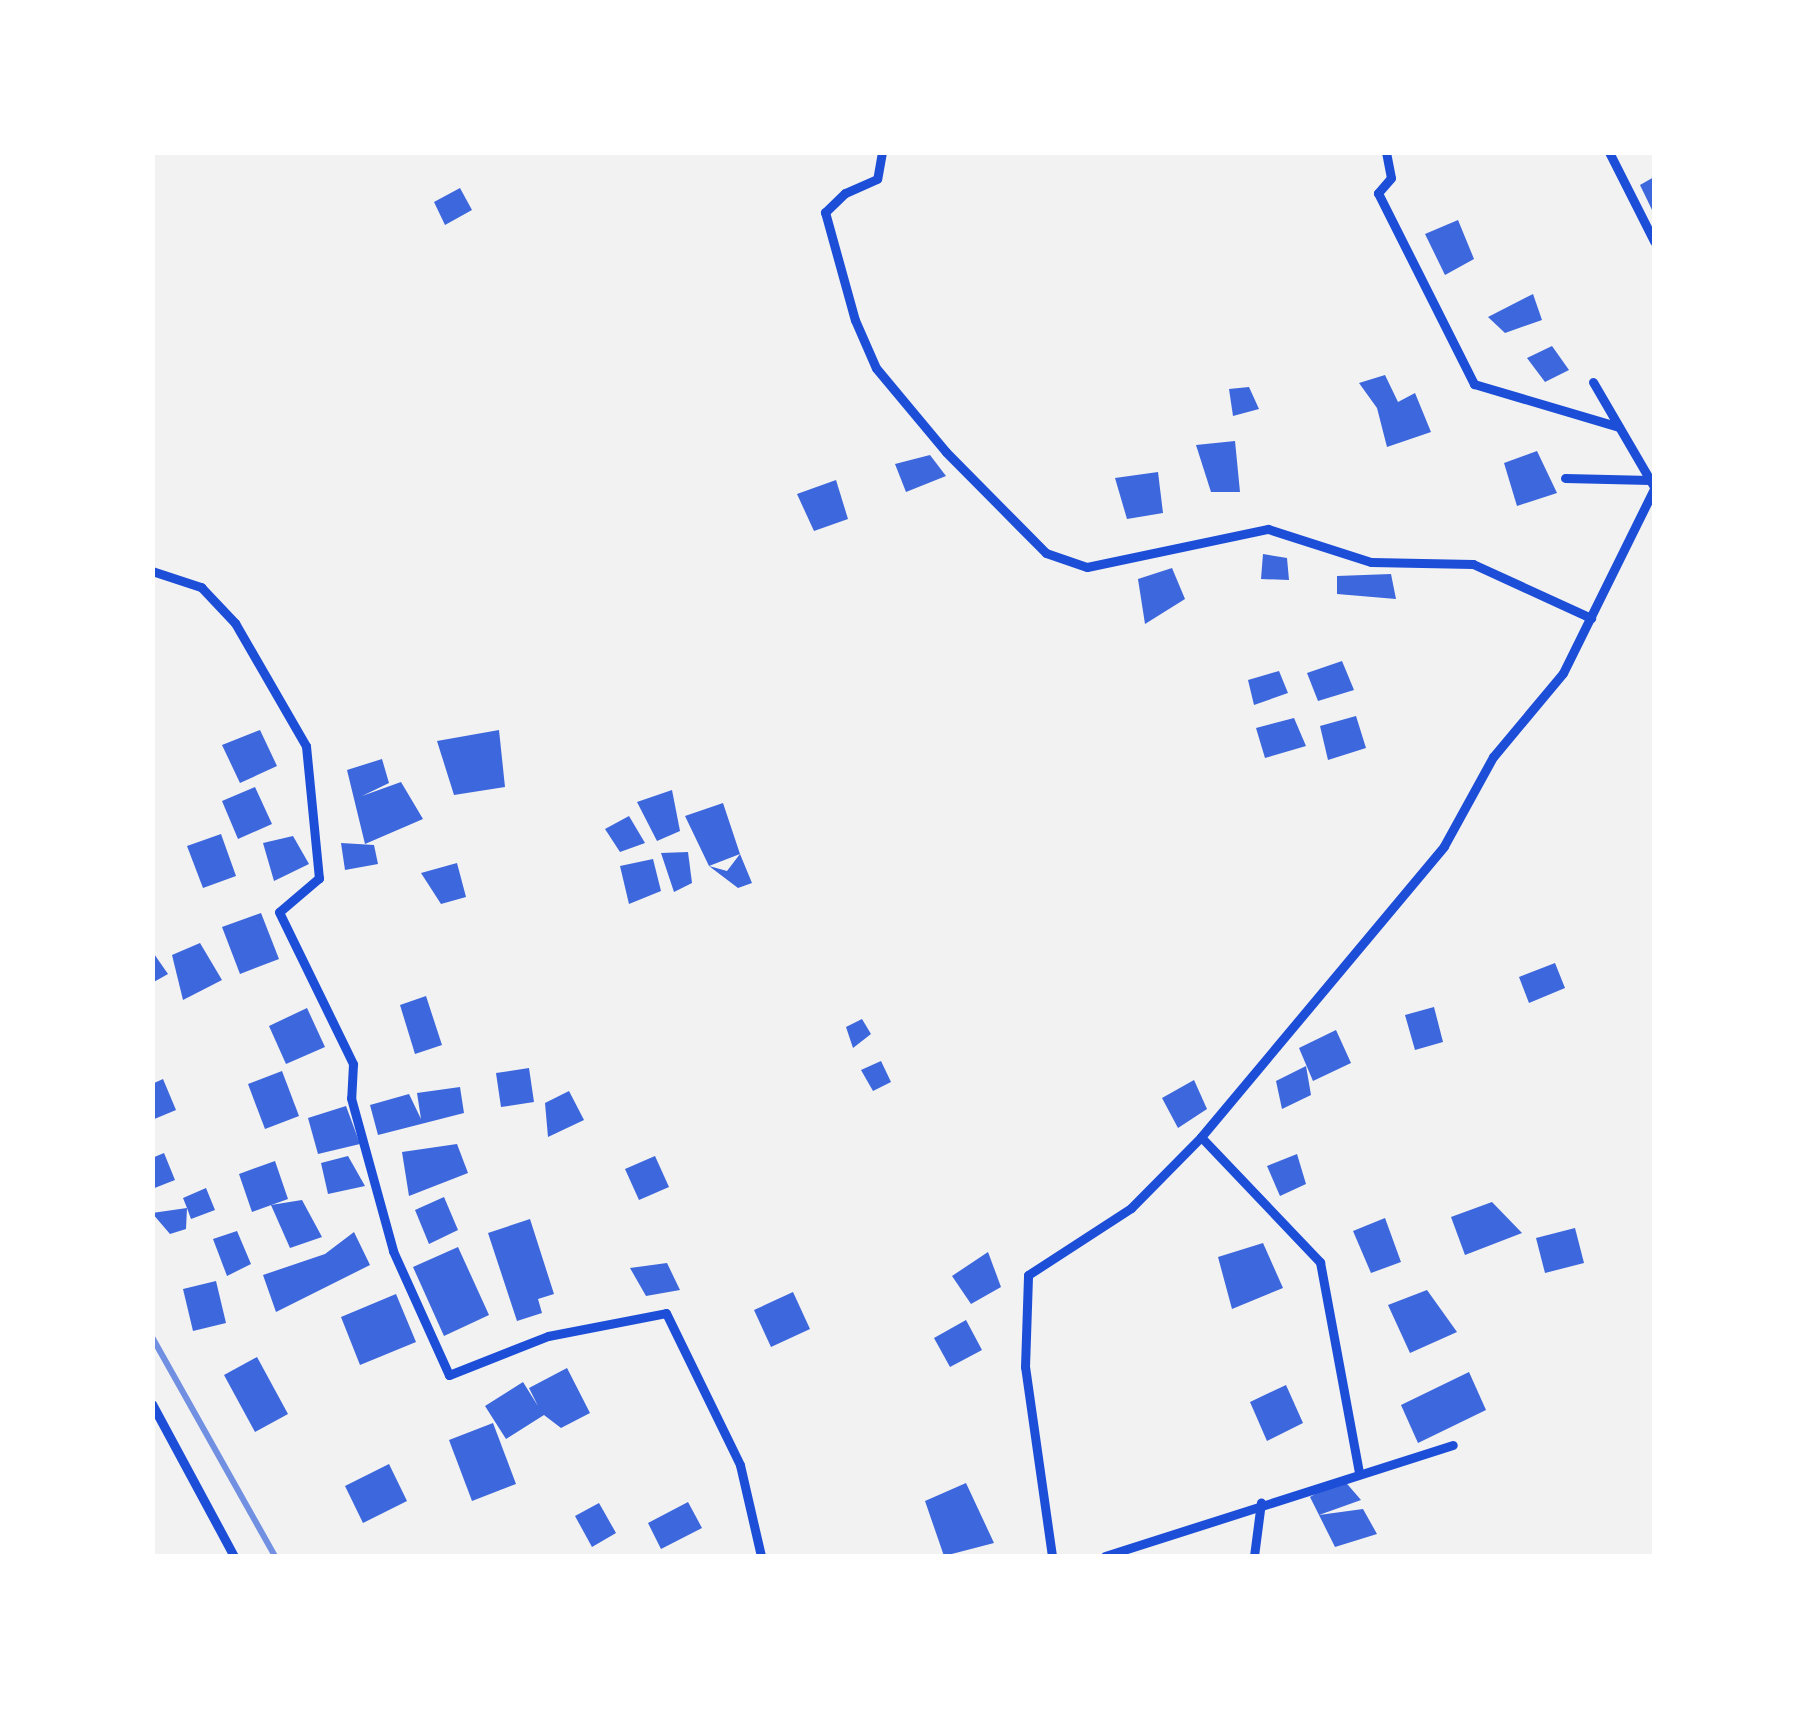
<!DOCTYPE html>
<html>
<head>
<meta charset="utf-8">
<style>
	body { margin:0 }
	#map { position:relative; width:1807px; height:1709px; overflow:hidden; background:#f2f2f2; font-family:"Varela Round",sans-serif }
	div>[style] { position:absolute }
	.building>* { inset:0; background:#3d67dc }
	.minor>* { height:9px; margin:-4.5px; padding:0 4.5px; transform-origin:4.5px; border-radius:4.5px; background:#1d4ed8 }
	.rail>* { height:6px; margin:-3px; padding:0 3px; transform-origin:3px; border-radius:3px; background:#7290e2 }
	span { translate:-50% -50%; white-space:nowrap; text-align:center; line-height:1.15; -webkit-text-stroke:8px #fff; paint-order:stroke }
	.frame { position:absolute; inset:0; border:155px solid #fff; pointer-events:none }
</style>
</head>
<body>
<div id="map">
	<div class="building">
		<div style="clip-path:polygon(1654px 177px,1654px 214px,1640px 185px)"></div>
		<div style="clip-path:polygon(460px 188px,472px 210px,445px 225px,434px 202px)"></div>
		<div style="clip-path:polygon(1458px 220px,1474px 259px,1445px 275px,1425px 234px)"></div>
		<div style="clip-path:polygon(1533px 294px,1542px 320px,1505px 333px,1488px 317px)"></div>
		<div style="clip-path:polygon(1552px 346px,1569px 370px,1545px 382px,1527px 358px)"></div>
		<div style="clip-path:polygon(1385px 375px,1398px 402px,1415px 393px,1431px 432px,1387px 447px,1377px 408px,1359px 383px)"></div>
		<div style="clip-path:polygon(1249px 387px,1259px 409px,1233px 416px,1229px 389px)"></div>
		<div style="clip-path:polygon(1235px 441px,1240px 492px,1211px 492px,1196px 445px)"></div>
		<div style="clip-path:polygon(1537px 451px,1557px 493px,1517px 506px,1504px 463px)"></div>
		<div style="clip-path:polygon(930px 455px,946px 476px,906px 492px,895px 464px)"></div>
		<div style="clip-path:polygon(1158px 472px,1163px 513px,1127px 519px,1115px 478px)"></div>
		<div style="clip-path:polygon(836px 480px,848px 519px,814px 531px,797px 494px)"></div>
		<div style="clip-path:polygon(1263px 554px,1287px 558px,1289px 580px,1261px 579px)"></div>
		<div style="clip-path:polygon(1172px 568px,1185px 599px,1145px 624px,1138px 579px)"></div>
		<div style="clip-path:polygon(1391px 574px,1396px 599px,1337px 594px,1337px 576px)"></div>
		<div style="clip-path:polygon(1342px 661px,1354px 690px,1318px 701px,1307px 673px)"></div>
		<div style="clip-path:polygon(1279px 671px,1288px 693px,1254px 705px,1248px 680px)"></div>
		<div style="clip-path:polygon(1356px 716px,1366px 748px,1328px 760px,1320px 726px)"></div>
		<div style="clip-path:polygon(1294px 718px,1306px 746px,1265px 758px,1256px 728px)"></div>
		<div style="clip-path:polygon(260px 730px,277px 766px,240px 783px,222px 745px)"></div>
		<div style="clip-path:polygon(499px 730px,505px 787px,454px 795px,437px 741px)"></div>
		<div style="clip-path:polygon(382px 759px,389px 783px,362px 796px,401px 782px,423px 819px,365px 844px,347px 770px)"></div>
		<div style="clip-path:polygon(255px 787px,272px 824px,238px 839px,222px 801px)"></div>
		<div style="clip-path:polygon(672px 790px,680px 831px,657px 841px,637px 802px)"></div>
		<div style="clip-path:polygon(723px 803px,740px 854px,709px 866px,685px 816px)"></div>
		<div style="clip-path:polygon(629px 816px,645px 843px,620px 852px,605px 829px)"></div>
		<div style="clip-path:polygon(221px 834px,236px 876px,203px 888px,187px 846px)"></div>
		<div style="clip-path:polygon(293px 836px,309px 864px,274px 881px,263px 843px)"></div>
		<div style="clip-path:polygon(341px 843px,374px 845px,378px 864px,345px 870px)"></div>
		<div style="clip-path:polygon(688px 852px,692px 883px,674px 892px,661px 853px)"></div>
		<div style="clip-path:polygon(740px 854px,752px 883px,738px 888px,709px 866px,727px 871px)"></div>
		<div style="clip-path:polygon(653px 859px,661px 891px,629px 904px,620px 866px)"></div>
		<div style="clip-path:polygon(457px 863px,466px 897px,441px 904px,421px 873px)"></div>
		<div style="clip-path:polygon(261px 913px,279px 959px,240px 974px,222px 927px)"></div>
		<div style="clip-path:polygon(200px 943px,222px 980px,183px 1000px,172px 955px)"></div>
		<div style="clip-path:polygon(152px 951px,168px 974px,152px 983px)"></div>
		<div style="clip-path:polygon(1555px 963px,1565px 988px,1529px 1003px,1519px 977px)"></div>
		<div style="clip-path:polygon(426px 996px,442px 1045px,415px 1054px,400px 1005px)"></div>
		<div style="clip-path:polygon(1434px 1007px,1443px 1042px,1415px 1050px,1405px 1015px)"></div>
		<div style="clip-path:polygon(307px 1008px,325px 1047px,286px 1064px,269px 1026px)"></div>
		<div style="clip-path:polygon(862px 1019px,871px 1034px,853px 1048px,846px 1027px)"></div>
		<div style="clip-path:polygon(1336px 1030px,1351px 1063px,1313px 1081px,1299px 1048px)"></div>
		<div style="clip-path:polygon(881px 1061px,891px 1082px,873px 1091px,861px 1070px)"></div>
		<div style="clip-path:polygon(1306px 1066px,1311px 1095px,1282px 1109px,1276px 1081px)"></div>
		<div style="clip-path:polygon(529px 1068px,534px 1102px,501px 1107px,496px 1073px)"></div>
		<div style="clip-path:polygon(282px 1071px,299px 1116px,265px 1129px,248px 1084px)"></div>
		<div style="clip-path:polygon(163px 1079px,176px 1110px,152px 1120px,152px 1084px)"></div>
		<div style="clip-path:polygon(1194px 1080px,1207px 1109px,1178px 1128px,1162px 1098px)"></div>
		<div style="clip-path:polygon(460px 1087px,464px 1113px,378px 1135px,370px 1105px,409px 1094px,421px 1119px,417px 1093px)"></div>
		<div style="clip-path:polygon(569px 1091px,584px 1120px,548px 1137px,545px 1103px)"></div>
		<div style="clip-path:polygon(346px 1106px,360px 1144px,318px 1154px,308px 1118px)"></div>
		<div style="clip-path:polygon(457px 1144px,468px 1173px,409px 1196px,402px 1152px)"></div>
		<div style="clip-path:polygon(164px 1153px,175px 1180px,152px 1189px,152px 1158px)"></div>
		<div style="clip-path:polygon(1297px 1154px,1306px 1184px,1280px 1196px,1267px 1166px)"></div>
		<div style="clip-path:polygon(348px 1156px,365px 1186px,328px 1194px,321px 1163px)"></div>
		<div style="clip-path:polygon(655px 1156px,669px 1187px,639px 1200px,625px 1169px)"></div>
		<div style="clip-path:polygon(275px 1161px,288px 1199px,252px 1212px,239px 1174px)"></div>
		<div style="clip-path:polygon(206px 1188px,215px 1210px,191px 1219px,187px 1208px,186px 1229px,170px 1234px,152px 1213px,187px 1208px,183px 1198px)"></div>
		<div style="clip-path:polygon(444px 1197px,458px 1230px,429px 1244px,415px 1210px)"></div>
		<div style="clip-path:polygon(302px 1200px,322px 1237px,290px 1248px,271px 1205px)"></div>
		<div style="clip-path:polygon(1492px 1202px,1522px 1233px,1465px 1255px,1451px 1217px)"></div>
		<div style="clip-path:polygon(1385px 1218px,1401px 1262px,1371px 1273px,1353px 1231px)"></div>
		<div style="clip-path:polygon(530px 1219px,554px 1294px,538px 1299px,542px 1313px,517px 1321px,488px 1233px)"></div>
		<div style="clip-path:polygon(1575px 1228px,1584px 1263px,1545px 1273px,1536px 1238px)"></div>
		<div style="clip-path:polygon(237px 1231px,251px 1264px,227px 1276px,213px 1239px)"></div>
		<div style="clip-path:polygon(354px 1232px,370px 1265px,276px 1312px,263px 1275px,325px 1254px)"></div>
		<div style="clip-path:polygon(1263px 1243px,1283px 1288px,1232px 1309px,1218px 1257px)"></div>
		<div style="clip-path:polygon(458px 1247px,489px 1315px,444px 1336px,413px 1267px)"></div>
		<div style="clip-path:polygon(988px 1252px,1001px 1287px,971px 1304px,952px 1276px)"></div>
		<div style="clip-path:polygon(667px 1263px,680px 1290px,646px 1296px,630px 1268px)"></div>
		<div style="clip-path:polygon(216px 1281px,226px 1323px,193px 1331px,183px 1289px)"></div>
		<div style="clip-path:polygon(1427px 1290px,1457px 1332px,1410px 1353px,1388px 1305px)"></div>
		<div style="clip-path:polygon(793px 1292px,810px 1329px,771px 1347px,754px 1310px)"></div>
		<div style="clip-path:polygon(396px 1294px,416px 1342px,360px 1365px,341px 1317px)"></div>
		<div style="clip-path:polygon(966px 1320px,982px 1350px,950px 1367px,934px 1338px)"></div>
		<div style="clip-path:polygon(257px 1357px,288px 1414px,255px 1432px,224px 1375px)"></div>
		<div style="clip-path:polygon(567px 1368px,590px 1413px,561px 1428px,544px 1415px,506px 1439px,485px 1406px,523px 1382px,538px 1406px,529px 1388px)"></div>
		<div style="clip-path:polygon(1469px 1372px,1486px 1410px,1418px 1443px,1401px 1405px)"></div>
		<div style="clip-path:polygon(1286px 1385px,1303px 1423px,1267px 1441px,1250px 1402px)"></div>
		<div style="clip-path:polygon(493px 1423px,516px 1484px,472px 1501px,449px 1440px)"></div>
		<div style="clip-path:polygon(389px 1464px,407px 1501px,363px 1523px,345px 1486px)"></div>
		<div style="clip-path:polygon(1342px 1478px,1361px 1500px,1319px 1515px,1363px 1509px,1377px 1534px,1335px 1547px,1310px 1497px)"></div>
		<div style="clip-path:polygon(966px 1483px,994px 1543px,944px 1556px,925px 1501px)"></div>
		<div style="clip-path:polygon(688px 1502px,702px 1528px,661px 1549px,648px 1523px)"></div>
		<div style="clip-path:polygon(599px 1503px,616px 1533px,592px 1547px,575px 1516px)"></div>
	</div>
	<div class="minor">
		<div style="left:882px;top:152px;width:27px;rotate:100deg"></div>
		<div style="left:877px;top:179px;width:35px;rotate:156deg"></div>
		<div style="left:845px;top:193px;width:28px;rotate:136deg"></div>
		<div style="left:825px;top:212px;width:112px;rotate:74.5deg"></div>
		<div style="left:855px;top:320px;width:52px;rotate:66.4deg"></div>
		<div style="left:876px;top:368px;width:109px;rotate:50.2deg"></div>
		<div style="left:946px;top:452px;width:142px;rotate:45.3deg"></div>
		<div style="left:1046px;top:553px;width:43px;rotate:18.9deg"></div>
		<div style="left:1087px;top:567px;width:185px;rotate:-11.9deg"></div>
		<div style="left:1268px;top:529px;width:108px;rotate:17.8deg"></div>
		<div style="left:1371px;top:562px;width:102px;rotate:1.1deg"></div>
		<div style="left:1473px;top:564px;width:130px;rotate:24.6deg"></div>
		<div style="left:1386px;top:152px;width:26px;rotate:79deg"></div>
		<div style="left:1391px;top:178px;width:20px;rotate:131deg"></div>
		<div style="left:1378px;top:193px;width:214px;rotate:63.3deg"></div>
		<div style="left:1474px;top:384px;width:151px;rotate:16.5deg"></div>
		<div style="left:1609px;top:152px;width:100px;rotate:63.2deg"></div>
		<div style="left:1593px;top:382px;width:121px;rotate:59.8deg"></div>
		<div style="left:1565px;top:478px;width:85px;rotate:1.3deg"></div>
		<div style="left:152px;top:571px;width:52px;rotate:18.1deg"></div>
		<div style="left:201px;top:587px;width:50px;rotate:46.6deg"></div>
		<div style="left:235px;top:623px;width:142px;rotate:60deg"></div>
		<div style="left:306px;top:746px;width:133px;rotate:84.4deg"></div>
		<div style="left:319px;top:878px;width:52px;rotate:139.6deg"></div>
		<div style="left:279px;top:912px;width:169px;rotate:64deg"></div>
		<div style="left:353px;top:1064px;width:34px;rotate:93deg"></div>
		<div style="left:351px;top:1098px;width:159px;rotate:74.6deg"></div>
		<div style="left:393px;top:1251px;width:136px;rotate:65.7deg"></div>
		<div style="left:449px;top:1375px;width:106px;rotate:-21.5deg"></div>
		<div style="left:548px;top:1336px;width:120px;rotate:-11deg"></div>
		<div style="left:666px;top:1313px;width:169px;rotate:64deg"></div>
		<div style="left:740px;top:1465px;width:93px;rotate:77deg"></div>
		<div style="left:1201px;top:1137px;width:173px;rotate:46.4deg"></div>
		<div style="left:1320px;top:1262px;width:215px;rotate:79.5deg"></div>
		<div style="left:152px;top:1404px;width:173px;rotate:61.7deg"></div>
		<div style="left:1052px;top:1556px;width:191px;rotate:-98.1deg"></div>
		<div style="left:1025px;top:1367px;width:92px;rotate:-88.1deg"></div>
		<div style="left:1028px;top:1275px;width:123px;rotate:-33deg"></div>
		<div style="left:1131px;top:1208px;width:100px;rotate:-45.4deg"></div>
		<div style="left:1201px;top:1137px;width:379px;rotate:-50.1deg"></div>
		<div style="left:1444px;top:846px;width:102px;rotate:-61.2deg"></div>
		<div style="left:1493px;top:757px;width:109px;rotate:-50.2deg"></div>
		<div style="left:1563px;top:673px;width:205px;rotate:-63.7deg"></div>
		<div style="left:1105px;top:1556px;width:365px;rotate:-17.7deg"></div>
		<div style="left:1254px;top:1556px;width:54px;rotate:-82.6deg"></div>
	</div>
	<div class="rail">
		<div style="left:152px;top:1337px;width:251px;rotate:60.7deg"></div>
	</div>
	<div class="frame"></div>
</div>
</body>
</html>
